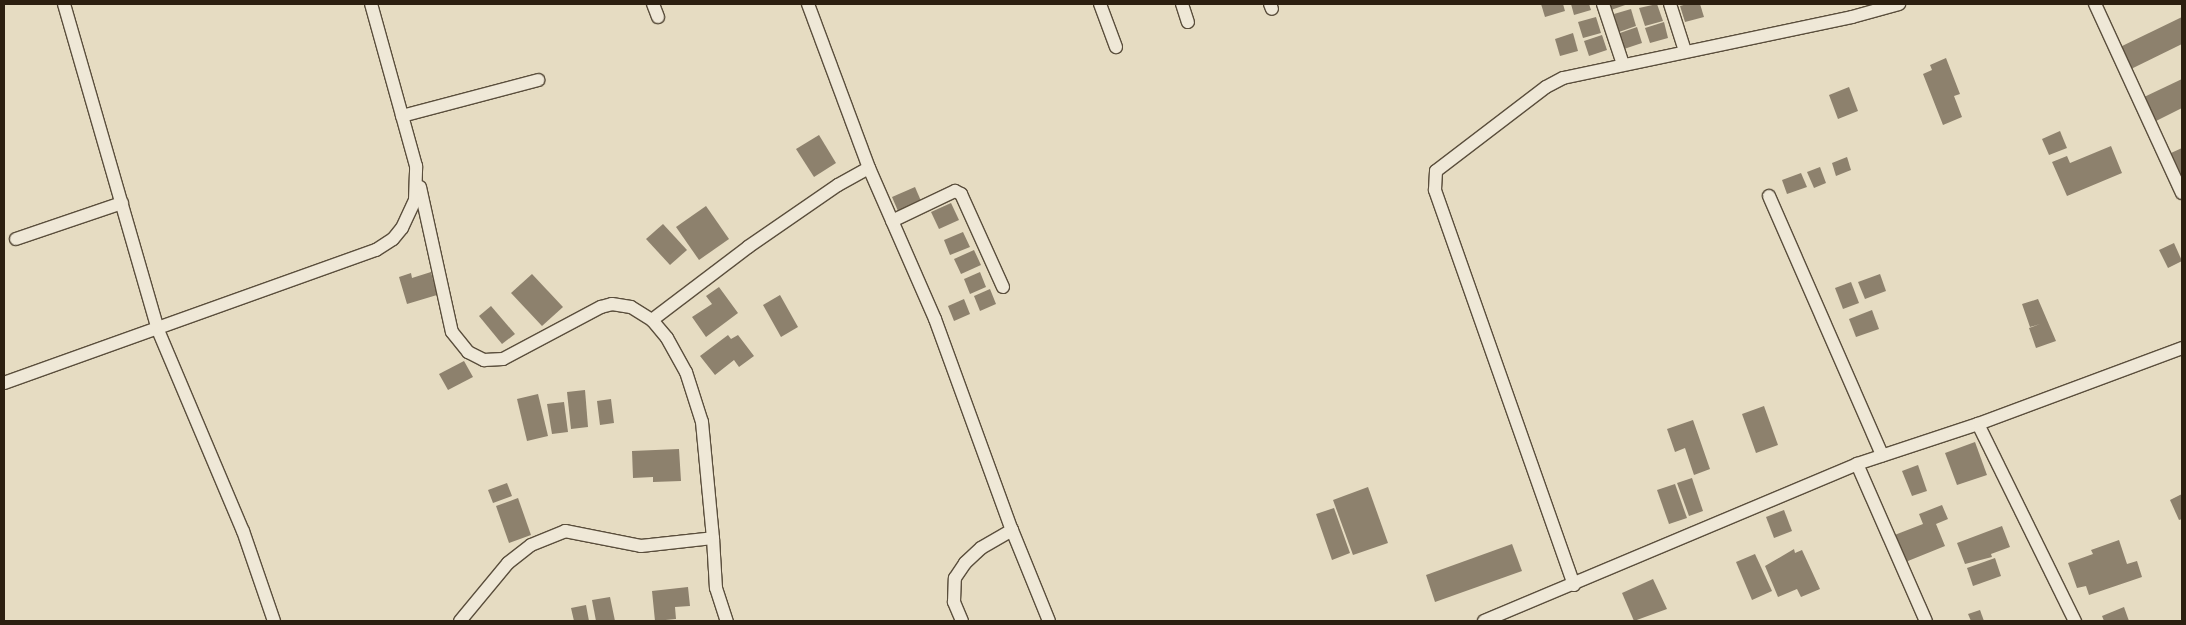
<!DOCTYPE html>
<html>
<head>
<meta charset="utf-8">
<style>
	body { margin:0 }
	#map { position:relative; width:2186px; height:625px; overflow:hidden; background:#e6dcc2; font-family:"IM FELL Great Primer",serif }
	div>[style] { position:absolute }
	.building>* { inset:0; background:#8d816d }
	.roads { filter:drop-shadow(1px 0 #5a4e3c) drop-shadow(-1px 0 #5a4e3c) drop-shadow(0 1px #5a4e3c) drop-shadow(0 -1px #5a4e3c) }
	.minor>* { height:12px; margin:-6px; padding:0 6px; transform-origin:6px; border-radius:6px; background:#efe8d7 }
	span { translate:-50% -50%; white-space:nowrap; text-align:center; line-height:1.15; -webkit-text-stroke:4.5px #efe8d7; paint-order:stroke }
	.frame { position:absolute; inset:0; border:5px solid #2c1f10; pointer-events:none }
</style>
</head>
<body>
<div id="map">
	<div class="building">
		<div style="clip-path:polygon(1541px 4px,1563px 4px,1565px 11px,1545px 17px)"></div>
		<div style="clip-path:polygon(1571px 4px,1589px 4px,1591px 10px,1574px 15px)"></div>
		<div style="clip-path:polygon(1609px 4px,1628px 4px,1611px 10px)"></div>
		<div style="clip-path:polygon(1657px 4px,1663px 21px,1645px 26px,1639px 8px)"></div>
		<div style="clip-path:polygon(1687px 4px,1700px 4px,1704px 17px,1685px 22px,1680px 6px)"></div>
		<div style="clip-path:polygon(1631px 9px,1636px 26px,1619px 32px,1614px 14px)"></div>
		<div style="clip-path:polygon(1596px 17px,1601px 33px,1583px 38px,1578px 22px)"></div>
		<div style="clip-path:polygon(2182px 17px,2182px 44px,2129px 70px,2118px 48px)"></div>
		<div style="clip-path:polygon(1664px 22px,1668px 38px,1650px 43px,1645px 28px)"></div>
		<div style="clip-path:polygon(1637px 27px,1642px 43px,1624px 49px,1620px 33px)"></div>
		<div style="clip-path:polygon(1573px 33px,1578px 51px,1560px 56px,1555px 39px)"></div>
		<div style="clip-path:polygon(1602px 35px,1607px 50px,1589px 56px,1584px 41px)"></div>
		<div style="clip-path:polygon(1946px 58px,1960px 94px,1954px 96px,1962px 117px,1943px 125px,1923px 74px,1932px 70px,1930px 65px)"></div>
		<div style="clip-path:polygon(2182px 79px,2182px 108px,2154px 122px,2142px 98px)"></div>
		<div style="clip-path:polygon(1849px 87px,1858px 111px,1838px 119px,1829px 95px)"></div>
		<div style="clip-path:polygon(2060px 131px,2067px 148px,2049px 155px,2042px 139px)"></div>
		<div style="clip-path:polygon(819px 135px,836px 163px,814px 177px,796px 149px)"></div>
		<div style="clip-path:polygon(2111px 146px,2122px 173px,2067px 196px,2052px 162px,2067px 156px,2070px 163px)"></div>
		<div style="clip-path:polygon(2182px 148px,2182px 176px,2171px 153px)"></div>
		<div style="clip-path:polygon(1847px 157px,1851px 170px,1836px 176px,1832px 163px)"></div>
		<div style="clip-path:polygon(1820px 167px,1826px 183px,1814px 188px,1807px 172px)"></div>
		<div style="clip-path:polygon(1801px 173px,1807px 187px,1787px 194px,1782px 180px)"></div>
		<div style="clip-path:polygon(915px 187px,921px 201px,898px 211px,892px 197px)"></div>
		<div style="clip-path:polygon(951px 203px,959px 220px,939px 229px,931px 212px)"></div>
		<div style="clip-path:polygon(706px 206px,729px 239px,699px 260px,676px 227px)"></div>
		<div style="clip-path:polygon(663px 224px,687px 250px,670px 265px,646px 239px)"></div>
		<div style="clip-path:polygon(963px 232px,970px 247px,950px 255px,944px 240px)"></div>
		<div style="clip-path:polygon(2174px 243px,2182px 261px,2168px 268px,2159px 250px)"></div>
		<div style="clip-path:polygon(974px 250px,981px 265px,961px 274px,954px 259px)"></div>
		<div style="clip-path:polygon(431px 272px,437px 295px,407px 304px,399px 277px,411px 273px,412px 278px)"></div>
		<div style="clip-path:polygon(980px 272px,986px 287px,970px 294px,964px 279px)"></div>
		<div style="clip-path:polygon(532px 274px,563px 307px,542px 326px,511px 293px)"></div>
		<div style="clip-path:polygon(1880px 274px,1886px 291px,1865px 299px,1858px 282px)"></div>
		<div style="clip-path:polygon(1851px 282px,1859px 303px,1843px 309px,1835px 288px)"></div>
		<div style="clip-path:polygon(719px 287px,738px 313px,706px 337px,692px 317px,712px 304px,706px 296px)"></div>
		<div style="clip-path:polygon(990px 289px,996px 304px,980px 311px,974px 296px)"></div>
		<div style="clip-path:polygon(780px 295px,798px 327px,781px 337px,763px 305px)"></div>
		<div style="clip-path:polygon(964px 299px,970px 314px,954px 321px,948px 306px)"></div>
		<div style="clip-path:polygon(2038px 299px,2056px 341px,2036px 348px,2029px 328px,2040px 324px,2030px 327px,2022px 304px)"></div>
		<div style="clip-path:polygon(491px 306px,515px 334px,502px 344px,479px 316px)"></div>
		<div style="clip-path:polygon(1872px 310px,1879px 329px,1856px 337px,1849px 319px)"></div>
		<div style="clip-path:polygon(728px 335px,731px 339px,738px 335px,754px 356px,739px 367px,734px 360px,715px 375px,700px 356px)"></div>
		<div style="clip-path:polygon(464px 361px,473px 377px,448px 390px,439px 374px)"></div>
		<div style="clip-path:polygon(585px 390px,588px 427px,571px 429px,567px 392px)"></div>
		<div style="clip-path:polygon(538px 394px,548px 436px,527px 441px,517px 399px)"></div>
		<div style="clip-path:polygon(611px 399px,614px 423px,600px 425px,597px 401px)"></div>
		<div style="clip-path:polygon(564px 402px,568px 432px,552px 434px,547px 404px)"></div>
		<div style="clip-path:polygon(1764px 406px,1778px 445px,1756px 453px,1742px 414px)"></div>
		<div style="clip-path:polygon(1693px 420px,1710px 469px,1694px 475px,1685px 448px,1675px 452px,1667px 429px)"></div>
		<div style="clip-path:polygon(1975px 442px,1987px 475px,1957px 485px,1945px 453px)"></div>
		<div style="clip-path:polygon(679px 449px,681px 481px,653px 482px,653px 477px,633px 478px,632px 451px)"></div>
		<div style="clip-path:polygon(1918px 465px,1927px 491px,1912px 496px,1902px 471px)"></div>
		<div style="clip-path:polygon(1692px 478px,1703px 511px,1689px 516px,1677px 483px)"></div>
		<div style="clip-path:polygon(507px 483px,512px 496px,493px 503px,488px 490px)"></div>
		<div style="clip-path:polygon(1675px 484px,1687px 518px,1669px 524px,1657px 490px)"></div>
		<div style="clip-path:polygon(1368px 487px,1388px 543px,1353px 555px,1333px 500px)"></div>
		<div style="clip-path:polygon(2182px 494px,2182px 519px,2179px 520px,2170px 500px)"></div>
		<div style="clip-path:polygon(518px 498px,531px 535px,509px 543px,496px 506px)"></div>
		<div style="clip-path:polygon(1942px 505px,1948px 519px,1936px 524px,1945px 546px,1903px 563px,1892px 536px,1923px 524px,1919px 514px)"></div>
		<div style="clip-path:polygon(1334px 508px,1350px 553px,1332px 560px,1316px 514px)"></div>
		<div style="clip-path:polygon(1784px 510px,1792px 531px,1774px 538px,1766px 517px)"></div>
		<div style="clip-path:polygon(2002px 526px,2010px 547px,1991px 554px,1992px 557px,1965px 564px,1957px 543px)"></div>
		<div style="clip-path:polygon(2119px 540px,2127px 564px,2137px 561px,2142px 577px,2089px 595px,2086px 586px,2077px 588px,2068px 563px,2093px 554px,2091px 550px)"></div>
		<div style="clip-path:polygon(1512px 544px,1522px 571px,1435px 602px,1426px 575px)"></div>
		<div style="clip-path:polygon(1794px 549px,1795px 553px,1802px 550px,1820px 589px,1801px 597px,1797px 589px,1778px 597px,1765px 566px)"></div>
		<div style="clip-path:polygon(1755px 554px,1772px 591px,1752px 600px,1736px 562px)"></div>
		<div style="clip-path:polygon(1995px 558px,2001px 576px,1973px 586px,1967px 568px)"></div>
		<div style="clip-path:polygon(1653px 579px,1667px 609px,1634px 621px,1622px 593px)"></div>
		<div style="clip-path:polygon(688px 587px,690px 606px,675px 607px,676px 619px,655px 621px,652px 591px)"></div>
		<div style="clip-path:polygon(610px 597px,615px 621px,596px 621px,592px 600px)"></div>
		<div style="clip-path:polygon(586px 605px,589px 621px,574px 621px,571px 608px)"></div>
		<div style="clip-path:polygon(2124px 607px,2129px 621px,2104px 621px,2102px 616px)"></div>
		<div style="clip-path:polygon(1980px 610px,1984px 621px,1971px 621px,1968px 614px)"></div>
	</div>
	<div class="roads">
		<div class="minor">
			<div style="left:64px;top:4px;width:339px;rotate:73.9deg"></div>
			<div style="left:158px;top:330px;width:218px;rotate:67.1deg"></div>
			<div style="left:243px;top:531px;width:95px;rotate:71deg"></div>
			<div style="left:653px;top:4px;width:14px;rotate:69deg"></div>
			<div style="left:808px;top:4px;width:175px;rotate:69.6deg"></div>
			<div style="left:869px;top:168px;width:165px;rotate:66.4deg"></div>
			<div style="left:935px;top:319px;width:225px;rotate:70deg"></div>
			<div style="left:1012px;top:530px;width:98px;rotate:67.9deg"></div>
			<div style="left:1100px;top:4px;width:46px;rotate:69.6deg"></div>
			<div style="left:1182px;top:4px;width:19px;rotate:72deg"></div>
			<div style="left:1270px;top:4px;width:5px;rotate:68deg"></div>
			<div style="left:1603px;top:4px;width:63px;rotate:71.6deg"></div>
			<div style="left:1670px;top:4px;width:49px;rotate:72.3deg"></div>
			<div style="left:2095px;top:4px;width:208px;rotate:65.3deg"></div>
			<div style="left:402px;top:116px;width:141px;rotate:-14.8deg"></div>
			<div style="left:420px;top:187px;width:148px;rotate:77.6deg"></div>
			<div style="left:452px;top:332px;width:26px;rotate:51deg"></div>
			<div style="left:468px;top:352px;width:18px;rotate:27deg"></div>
			<div style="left:484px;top:360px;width:19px;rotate:-3deg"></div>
			<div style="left:503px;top:359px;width:111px;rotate:-28deg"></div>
			<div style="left:601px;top:307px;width:11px;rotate:-15deg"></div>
			<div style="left:612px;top:304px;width:19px;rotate:9deg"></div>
			<div style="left:631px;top:307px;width:25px;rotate:32deg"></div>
			<div style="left:652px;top:320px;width:23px;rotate:50deg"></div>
			<div style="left:667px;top:338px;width:39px;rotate:61deg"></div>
			<div style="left:686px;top:372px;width:52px;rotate:72.3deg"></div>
			<div style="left:702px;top:422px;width:117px;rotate:84.6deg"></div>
			<div style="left:1769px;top:196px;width:283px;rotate:66.4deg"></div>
			<div style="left:892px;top:221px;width:70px;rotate:-25.5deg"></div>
			<div style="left:955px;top:191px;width:7px;rotate:27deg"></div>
			<div style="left:961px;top:194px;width:102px;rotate:65.7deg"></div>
			<div style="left:16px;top:239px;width:112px;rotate:-18.8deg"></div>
			<div style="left:652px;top:320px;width:121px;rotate:-37.2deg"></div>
			<div style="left:748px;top:247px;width:109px;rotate:-34.6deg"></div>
			<div style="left:838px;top:185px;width:35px;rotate:-29deg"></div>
			<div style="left:4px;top:383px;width:395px;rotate:-19.7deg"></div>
			<div style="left:376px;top:250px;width:20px;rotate:-33deg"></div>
			<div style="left:393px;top:239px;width:14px;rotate:-51deg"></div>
			<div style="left:402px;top:228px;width:31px;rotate:-65deg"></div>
			<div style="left:415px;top:200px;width:34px;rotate:-88deg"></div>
			<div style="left:416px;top:166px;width:168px;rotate:-105.5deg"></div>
			<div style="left:1978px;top:424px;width:220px;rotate:63.8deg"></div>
			<div style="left:1857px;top:464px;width:171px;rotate:66.3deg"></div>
			<div style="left:1574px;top:585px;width:419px;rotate:-109.4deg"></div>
			<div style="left:1435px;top:190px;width:19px;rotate:-87deg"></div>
			<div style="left:1436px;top:171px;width:138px;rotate:-37.4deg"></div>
			<div style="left:1546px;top:87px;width:19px;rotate:-28deg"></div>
			<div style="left:1563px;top:78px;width:295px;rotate:-11.9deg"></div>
			<div style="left:1852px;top:17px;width:49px;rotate:-15.5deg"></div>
			<div style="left:460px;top:621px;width:75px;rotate:-50.4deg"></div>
			<div style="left:508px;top:563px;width:29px;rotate:-38deg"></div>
			<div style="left:531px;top:545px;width:37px;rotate:-22deg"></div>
			<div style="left:565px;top:531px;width:77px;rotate:11.2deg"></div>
			<div style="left:641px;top:546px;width:72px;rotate:-6.3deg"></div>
			<div style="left:713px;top:538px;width:50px;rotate:86.6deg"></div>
			<div style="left:716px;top:588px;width:35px;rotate:72deg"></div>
			<div style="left:962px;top:621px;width:21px;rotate:-113deg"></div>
			<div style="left:954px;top:602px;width:24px;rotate:-88deg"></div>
			<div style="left:955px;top:578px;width:18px;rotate:-56deg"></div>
			<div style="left:965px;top:563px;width:22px;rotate:-43deg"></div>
			<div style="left:981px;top:548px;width:36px;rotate:-30deg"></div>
			<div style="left:1484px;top:621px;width:405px;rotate:-22.8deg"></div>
			<div style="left:1857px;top:464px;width:127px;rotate:-18.3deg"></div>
			<div style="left:1978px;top:424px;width:218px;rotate:-20.4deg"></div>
		</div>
	</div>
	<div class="frame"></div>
</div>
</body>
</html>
